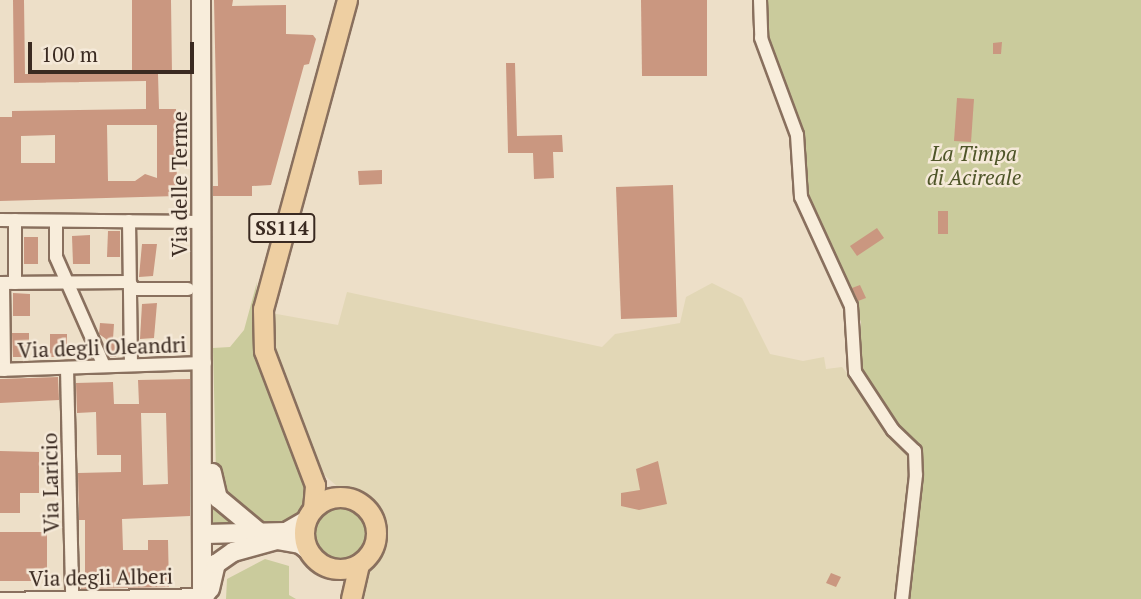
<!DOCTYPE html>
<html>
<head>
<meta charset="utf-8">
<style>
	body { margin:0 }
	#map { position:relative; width:1141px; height:599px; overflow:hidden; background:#eddfc8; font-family:"PT Serif",serif }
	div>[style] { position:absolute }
	.farmland>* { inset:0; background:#e2d7b6 }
	.green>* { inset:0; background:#cacb9c }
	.round { border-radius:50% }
	.building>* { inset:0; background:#ca9780 }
	.roads { filter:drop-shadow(2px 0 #89705e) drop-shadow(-2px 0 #89705e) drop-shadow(0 2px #89705e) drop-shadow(0 -2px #89705e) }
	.street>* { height:12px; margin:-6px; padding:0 6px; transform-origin:6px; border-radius:6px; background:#f8eddb }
	.secondary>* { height:18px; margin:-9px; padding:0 9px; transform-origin:9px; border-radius:9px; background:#f8eddb }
	.primary>* { height:19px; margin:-9.5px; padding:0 9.5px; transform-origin:9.5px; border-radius:9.5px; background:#eecfa2 }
	.primary>.ring { margin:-9.5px; padding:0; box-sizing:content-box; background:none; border:19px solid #eecfa2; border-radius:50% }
	span { translate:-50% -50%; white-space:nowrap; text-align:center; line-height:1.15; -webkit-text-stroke:5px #f5e9d8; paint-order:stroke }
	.shield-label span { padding:2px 5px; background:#f5e9d8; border:2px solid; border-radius:5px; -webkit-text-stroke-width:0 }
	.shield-label { font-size:19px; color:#3a2a21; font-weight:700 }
	.park-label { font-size:21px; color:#4e5528; font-style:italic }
	.street-label { font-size:21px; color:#3a2a21 }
	.scale { position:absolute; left:28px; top:42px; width:166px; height:32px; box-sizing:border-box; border:4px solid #3a2a21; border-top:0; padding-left:9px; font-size:21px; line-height:24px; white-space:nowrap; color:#3a2a21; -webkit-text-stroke:5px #f5e9d8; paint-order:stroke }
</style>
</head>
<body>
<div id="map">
	<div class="farmland">
		<div style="clip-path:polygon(712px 283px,742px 298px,770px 354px,803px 361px,824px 357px,826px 369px,842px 367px,905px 444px,913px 459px,899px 599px,357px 599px,361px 572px,382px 544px,379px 515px,371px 504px,339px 488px,322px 473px,273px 360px,271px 313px,338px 325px,347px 292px,602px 347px,615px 334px,680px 323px,686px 297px)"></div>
	</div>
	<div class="green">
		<div style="clip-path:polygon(763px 0,1141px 0,1141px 599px,907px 599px,912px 439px,891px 419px,860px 370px,861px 322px,805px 196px,801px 140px,766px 39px)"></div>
		<div style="clip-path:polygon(257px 282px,254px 312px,266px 382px,311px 486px,304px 511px,296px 520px,269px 528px,231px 505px,216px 473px,213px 348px,230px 347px,244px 330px)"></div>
		<div style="clip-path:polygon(210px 498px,245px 529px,211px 530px)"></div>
		<div class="round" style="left:312px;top:504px;width:60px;height:60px"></div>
		<div style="clip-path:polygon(265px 559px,289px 566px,289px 595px,296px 599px,226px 599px,227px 579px)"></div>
	</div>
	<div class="building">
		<div style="clip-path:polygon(evenodd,13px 0,24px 0,25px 74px,132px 73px,132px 0,171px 0,172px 74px,158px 74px,159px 109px,176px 109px,177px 196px,0 201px,0 117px,12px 117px,12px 111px,146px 109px,146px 81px,14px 83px,13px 0,107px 125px,157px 125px,157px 178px,145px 174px,135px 181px,108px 181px,107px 125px,13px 0,55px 135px,55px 163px,21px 163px,21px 136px,55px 135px)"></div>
		<div style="clip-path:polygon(214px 0,233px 0,232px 6px,286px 5px,286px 34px,313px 35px,316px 39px,309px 64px,304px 65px,271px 185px,252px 186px,252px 196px,213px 196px,213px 186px,218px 186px)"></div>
		<div style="clip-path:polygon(641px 0,707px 0,707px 76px,642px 76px)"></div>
		<div style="clip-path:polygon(1002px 42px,1001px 54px,993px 54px,993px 43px)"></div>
		<div style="clip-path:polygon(506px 63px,515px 63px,517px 136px,562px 135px,563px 152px,553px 152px,554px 178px,534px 179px,533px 153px,508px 153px)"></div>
		<div style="clip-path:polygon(957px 98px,974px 99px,971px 142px,954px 141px)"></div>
		<div style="clip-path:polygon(382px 170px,382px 184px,359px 185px,358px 171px)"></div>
		<div style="clip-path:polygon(673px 185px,677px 317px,621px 319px,616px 187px)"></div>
		<div style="clip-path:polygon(938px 211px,948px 211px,948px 234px,938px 234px)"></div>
		<div style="clip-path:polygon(877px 228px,884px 238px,857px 256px,850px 246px)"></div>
		<div style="clip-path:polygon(108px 231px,120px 231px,120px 257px,107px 257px)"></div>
		<div style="clip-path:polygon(90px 235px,90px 264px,73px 264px,72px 236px)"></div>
		<div style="clip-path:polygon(24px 237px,38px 237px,38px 264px,24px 264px)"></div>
		<div style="clip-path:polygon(142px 244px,157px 244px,153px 276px,139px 277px)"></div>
		<div style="clip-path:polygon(860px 285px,866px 298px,858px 301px,852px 288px)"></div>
		<div style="clip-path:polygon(13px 293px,30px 294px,30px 316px,13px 316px)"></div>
		<div style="clip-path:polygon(157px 303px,154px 338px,140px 339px,142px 304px)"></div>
		<div style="clip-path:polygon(100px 323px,114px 324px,113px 339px,120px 339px,116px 357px,110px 357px,106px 339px,99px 334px)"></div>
		<div style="clip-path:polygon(12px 333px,29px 333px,29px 357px,13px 357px)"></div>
		<div style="clip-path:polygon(50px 334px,67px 334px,67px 357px,50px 357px)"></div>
		<div style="clip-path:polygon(58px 377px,59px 400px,0 403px,0 379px)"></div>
		<div style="clip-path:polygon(evenodd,190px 379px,190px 516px,122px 519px,123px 550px,148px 550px,148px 540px,168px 540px,169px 587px,81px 589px,81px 573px,85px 573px,85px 520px,79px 520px,78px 473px,121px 472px,121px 455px,97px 455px,96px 412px,77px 413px,76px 383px,113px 382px,114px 404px,139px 404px,138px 380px,190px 379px,141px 413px,166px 413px,168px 484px,143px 485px,141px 413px)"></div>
		<div style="clip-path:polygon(0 451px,39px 452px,39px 493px,20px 493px,20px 513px,0 513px)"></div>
		<div style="clip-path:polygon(658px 461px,667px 504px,639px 510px,621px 506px,621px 493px,640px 490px,636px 469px)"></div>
		<div style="clip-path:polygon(0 532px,47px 532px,47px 576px,33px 576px,33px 581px,0 581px)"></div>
		<div style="clip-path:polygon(831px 573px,841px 577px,836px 587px,826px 583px)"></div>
	</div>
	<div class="roads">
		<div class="street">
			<div style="left:760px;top:0;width:38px;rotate:88deg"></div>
			<div style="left:761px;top:38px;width:103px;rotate:69.6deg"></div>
			<div style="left:797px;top:135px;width:62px;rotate:86.3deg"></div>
			<div style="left:801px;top:197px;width:120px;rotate:65.4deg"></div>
			<div style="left:851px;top:306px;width:66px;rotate:86.5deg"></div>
			<div style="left:855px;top:372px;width:69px;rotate:56.8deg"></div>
			<div style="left:893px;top:430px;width:30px;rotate:44deg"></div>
			<div style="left:915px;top:451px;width:24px;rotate:88deg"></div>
			<div style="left:916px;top:475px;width:125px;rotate:96.4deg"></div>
			<div style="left:0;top:220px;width:202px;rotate:0.6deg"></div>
			<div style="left:56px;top:221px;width:36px;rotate:90deg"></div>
			<div style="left:56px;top:257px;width:119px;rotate:66.2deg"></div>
			<div style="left:129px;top:221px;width:144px;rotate:89.2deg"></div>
			<div style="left:0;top:283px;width:129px;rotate:-0.4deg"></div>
			<div style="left:129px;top:282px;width:9px;rotate:54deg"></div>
			<div style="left:134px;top:289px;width:54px"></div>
			<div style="left:3px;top:283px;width:87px;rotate:89.3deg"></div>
			<div style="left:15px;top:283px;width:63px;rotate:-90deg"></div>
			<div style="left:67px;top:368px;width:229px;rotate:88.7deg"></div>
			<div style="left:0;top:370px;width:205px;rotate:-2deg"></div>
			<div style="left:0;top:599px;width:209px;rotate:-1.1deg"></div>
		</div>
		<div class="secondary">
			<div style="left:201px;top:0;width:599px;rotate:89.9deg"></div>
			<div style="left:212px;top:473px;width:26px;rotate:77deg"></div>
			<div style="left:218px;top:498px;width:55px;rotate:39.8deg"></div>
			<div style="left:205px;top:534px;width:81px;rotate:-1.4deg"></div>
			<div style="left:286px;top:532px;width:24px;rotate:-30deg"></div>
			<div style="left:210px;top:589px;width:26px;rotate:-77deg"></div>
			<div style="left:216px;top:564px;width:21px;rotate:-35deg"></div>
			<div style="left:233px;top:552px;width:46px;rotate:-15.3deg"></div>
			<div style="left:277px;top:540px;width:23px;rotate:10deg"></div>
			<div style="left:300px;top:544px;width:11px;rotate:38deg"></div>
		</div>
		<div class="primary">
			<div class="ring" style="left:304px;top:497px;width:53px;height:53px"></div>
			<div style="left:313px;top:509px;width:24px;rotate:-85deg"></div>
			<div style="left:315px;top:485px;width:143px;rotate:-110.8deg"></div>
			<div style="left:264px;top:351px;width:42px;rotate:-91.4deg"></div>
			<div style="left:263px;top:309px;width:320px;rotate:-74.8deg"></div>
			<div style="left:351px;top:599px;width:36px;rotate:-77deg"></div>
		</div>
	</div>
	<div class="shield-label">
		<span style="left:282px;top:228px">SS114</span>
	</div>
	<div class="park-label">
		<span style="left:974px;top:165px">La Timpa<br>di Acireale</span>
	</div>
	<div class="street-label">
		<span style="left:179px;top:184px;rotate:-90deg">Via delle Terme</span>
		<span style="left:102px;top:347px;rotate:-2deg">Via degli Oleandri</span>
		<span style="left:50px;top:483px;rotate:-91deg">Via Laricio</span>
		<span style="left:101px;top:577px;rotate:-1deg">Via degli Alberi</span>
	</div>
	<div class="scale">100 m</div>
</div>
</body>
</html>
